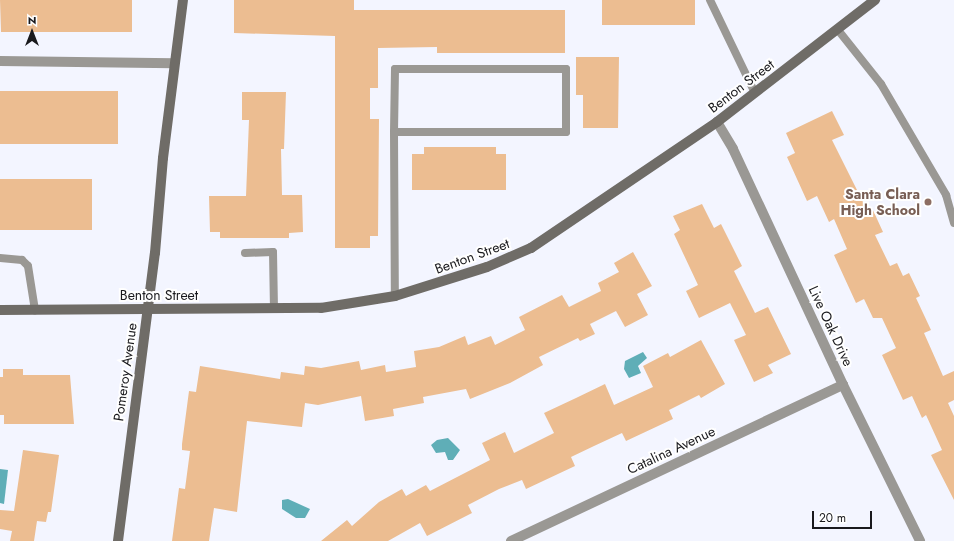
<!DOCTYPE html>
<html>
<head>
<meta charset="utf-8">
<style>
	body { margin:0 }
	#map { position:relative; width:954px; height:541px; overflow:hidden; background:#f3f5ff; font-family:Jost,sans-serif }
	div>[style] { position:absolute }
	.water>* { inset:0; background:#5faeb7 }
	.building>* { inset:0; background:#ecbd91 }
	.lane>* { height:8px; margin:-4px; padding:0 4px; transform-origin:4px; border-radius:4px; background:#9a9894 }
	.street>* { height:10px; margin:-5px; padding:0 5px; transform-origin:5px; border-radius:5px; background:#9a9894 }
	.secondary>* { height:10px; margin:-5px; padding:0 5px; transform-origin:5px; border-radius:5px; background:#6f6c67 }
	.dots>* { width:11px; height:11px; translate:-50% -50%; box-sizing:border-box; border:2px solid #fff; border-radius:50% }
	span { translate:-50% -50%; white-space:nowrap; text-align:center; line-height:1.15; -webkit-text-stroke:4px #fff; paint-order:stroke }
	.street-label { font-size:14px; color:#19191d }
	.education-label { font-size:14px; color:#785e54; font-weight:700 }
	.right { translate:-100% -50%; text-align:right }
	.north { position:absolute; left:12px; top:12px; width:40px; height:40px; -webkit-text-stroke:3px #fff; paint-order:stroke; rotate:0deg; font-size:11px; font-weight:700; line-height:16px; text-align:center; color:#19191d }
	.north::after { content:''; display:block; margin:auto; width:14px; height:18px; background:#19191d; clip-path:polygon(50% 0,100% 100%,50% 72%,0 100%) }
	.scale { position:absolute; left:812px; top:511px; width:60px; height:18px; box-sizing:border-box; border:2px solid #19191d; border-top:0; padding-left:5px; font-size:12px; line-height:14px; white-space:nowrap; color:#19191d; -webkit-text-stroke:3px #fff; paint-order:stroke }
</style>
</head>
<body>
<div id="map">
	<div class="water">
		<div style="clip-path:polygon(643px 352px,647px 358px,638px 366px,641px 373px,629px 378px,624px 369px,625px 361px)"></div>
		<div style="clip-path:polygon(448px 438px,460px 450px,453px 460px,448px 460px,445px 452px,436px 453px,431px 445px,437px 440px)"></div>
		<div style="clip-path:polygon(0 469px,8px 470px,4px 504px,0 503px)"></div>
		<div style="clip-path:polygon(288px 499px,310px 509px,305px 518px,296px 518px,282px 509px,282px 500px)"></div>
	</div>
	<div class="building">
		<div style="clip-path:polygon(0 0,132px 0,132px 32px,1px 32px)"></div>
		<div style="clip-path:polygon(234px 0,354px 0,354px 10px,565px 10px,565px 53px,437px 53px,437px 47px,378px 48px,378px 88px,370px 88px,370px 119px,379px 119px,378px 236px,370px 236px,370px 248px,335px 248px,335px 36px,234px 33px)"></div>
		<div style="clip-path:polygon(602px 0,695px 0,695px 25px,602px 25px)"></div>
		<div style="clip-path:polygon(576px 57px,619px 57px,618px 128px,583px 128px,583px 95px,576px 95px)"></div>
		<div style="clip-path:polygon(0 91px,118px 91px,118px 144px,0 144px)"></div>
		<div style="clip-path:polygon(242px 92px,286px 92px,284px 149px,281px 149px,282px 195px,302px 195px,303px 232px,289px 233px,289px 238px,220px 238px,220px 232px,210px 232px,209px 196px,246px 196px,249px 120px,242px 120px)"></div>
		<div style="clip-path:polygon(832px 111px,844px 135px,832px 140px,867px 210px,872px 208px,883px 232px,875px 235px,890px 266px,897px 263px,903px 276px,909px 273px,920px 296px,916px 298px,931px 330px,924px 333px,943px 376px,954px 371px,954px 400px,948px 403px,954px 416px,954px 500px,931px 455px,942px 450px,926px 415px,922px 418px,912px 396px,903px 400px,882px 355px,896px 348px,882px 318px,873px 318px,864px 299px,856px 303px,834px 255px,847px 249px,834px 219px,829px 222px,817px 196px,807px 201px,787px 157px,795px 153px,786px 133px)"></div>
		<div style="clip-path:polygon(424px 147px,496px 147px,496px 154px,506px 154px,506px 190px,412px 190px,412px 154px,424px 154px)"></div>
		<div style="clip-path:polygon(0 179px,92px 179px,92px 230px,0 230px)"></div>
		<div style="clip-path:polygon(702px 204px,714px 228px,721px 224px,742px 266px,734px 271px,755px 313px,768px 307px,791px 354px,768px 365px,773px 373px,754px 382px,734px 340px,746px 335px,730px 303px,699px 318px,686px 291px,698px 285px,674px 234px,680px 230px,673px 216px)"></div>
		<div style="clip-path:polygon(633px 252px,652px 286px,637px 294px,648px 315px,625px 327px,616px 311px,590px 324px,595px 334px,580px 341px,578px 338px,539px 357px,543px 365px,510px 383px,470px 399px,466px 389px,423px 397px,424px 403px,393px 409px,394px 416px,365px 421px,361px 396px,318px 405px,305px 403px,302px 427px,247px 421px,237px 512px,214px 508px,209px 541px,172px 541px,179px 488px,185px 489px,190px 451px,182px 450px,182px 444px,189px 391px,196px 392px,200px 366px,280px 379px,281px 372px,304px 375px,305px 366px,321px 368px,359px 361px,361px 370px,385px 365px,386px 372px,416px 367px,414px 351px,439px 347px,465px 336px,468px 345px,491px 336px,495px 345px,525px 330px,519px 317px,562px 295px,569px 307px,601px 291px,598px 283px,619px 272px,614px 263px)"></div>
		<div style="clip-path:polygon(701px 340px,725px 384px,701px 398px,699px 395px,669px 410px,673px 419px,626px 441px,622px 433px,594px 446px,571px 457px,575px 466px,526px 489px,522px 480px,499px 489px,468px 505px,472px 513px,427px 536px,420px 523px,388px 541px,321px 541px,347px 520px,352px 526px,379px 502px,402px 489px,406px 496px,426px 485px,430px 491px,490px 460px,482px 443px,505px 432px,514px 453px,554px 433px,544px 413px,576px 398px,605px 384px,614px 405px,653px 387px,643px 366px,668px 353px,670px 357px)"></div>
		<div style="clip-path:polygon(3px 369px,23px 369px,23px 375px,70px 375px,74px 424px,4px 424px,4px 415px,0 415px,0 377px,3px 377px)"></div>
		<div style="clip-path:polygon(23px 450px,59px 455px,51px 512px,48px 512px,46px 522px,37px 521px,34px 541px,10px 541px,12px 531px,0 529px,0 510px,14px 511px)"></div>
	</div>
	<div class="lane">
		<div style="left:710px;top:0;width:103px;rotate:64.2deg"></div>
		<div style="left:838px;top:30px;width:69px;rotate:51.5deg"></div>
		<div style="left:881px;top:84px;width:129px;rotate:59.6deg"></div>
		<div style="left:946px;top:195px;width:29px;rotate:74deg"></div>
		<div style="left:394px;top:132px;width:172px"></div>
		<div style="left:566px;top:132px;width:63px;rotate:-90deg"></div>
		<div style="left:566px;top:69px;width:171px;rotate:180deg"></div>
		<div style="left:395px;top:69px;width:63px;rotate:90.9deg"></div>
		<div style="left:394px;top:132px;width:164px;rotate:89.7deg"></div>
		<div style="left:245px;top:253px;width:28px;rotate:-2deg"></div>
		<div style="left:273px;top:252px;width:57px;rotate:89deg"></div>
		<div style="left:0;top:258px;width:22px;rotate:5deg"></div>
		<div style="left:22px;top:260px;width:8px;rotate:45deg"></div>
		<div style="left:28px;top:266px;width:45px;rotate:81deg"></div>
	</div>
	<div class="street">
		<div style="left:0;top:61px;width:174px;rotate:0.7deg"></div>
		<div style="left:717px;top:122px;width:31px;rotate:59deg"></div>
		<div style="left:733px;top:149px;width:260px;rotate:65deg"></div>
		<div style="left:843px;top:385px;width:174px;rotate:63.7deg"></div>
		<div style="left:511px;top:541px;width:367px;rotate:-25.2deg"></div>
	</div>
	<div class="secondary">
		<div style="left:0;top:310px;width:321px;rotate:-0.4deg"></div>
		<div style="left:321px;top:308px;width:75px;rotate:-9.2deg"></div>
		<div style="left:395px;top:296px;width:96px;rotate:-17.5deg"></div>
		<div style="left:487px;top:267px;width:48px;rotate:-23.4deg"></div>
		<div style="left:531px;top:248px;width:225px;rotate:-34.1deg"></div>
		<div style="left:717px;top:122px;width:200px;rotate:-37.7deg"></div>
		<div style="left:118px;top:541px;width:290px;rotate:-82.7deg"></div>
		<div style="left:155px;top:253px;width:95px;rotate:-85.2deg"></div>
		<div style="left:163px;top:158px;width:159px;rotate:-82.8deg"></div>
	</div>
	<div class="dots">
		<div style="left:928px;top:202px;background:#8d6e63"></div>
	</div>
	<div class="street-label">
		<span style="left:741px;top:86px;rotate:-37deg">Benton Street</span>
		<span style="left:472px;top:256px;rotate:-20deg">Benton Street</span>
		<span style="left:159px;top:295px">Benton Street</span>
		<span style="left:831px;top:326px;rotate:65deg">Live Oak Drive</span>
		<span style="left:125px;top:372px;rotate:-82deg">Pomeroy Avenue</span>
		<span style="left:671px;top:450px;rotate:-25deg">Catalina Avenue</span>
	</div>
	<div class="education-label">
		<span class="right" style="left:920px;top:202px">Santa Clara<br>High School</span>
	</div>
	<div class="north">N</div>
	<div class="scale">20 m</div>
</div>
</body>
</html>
